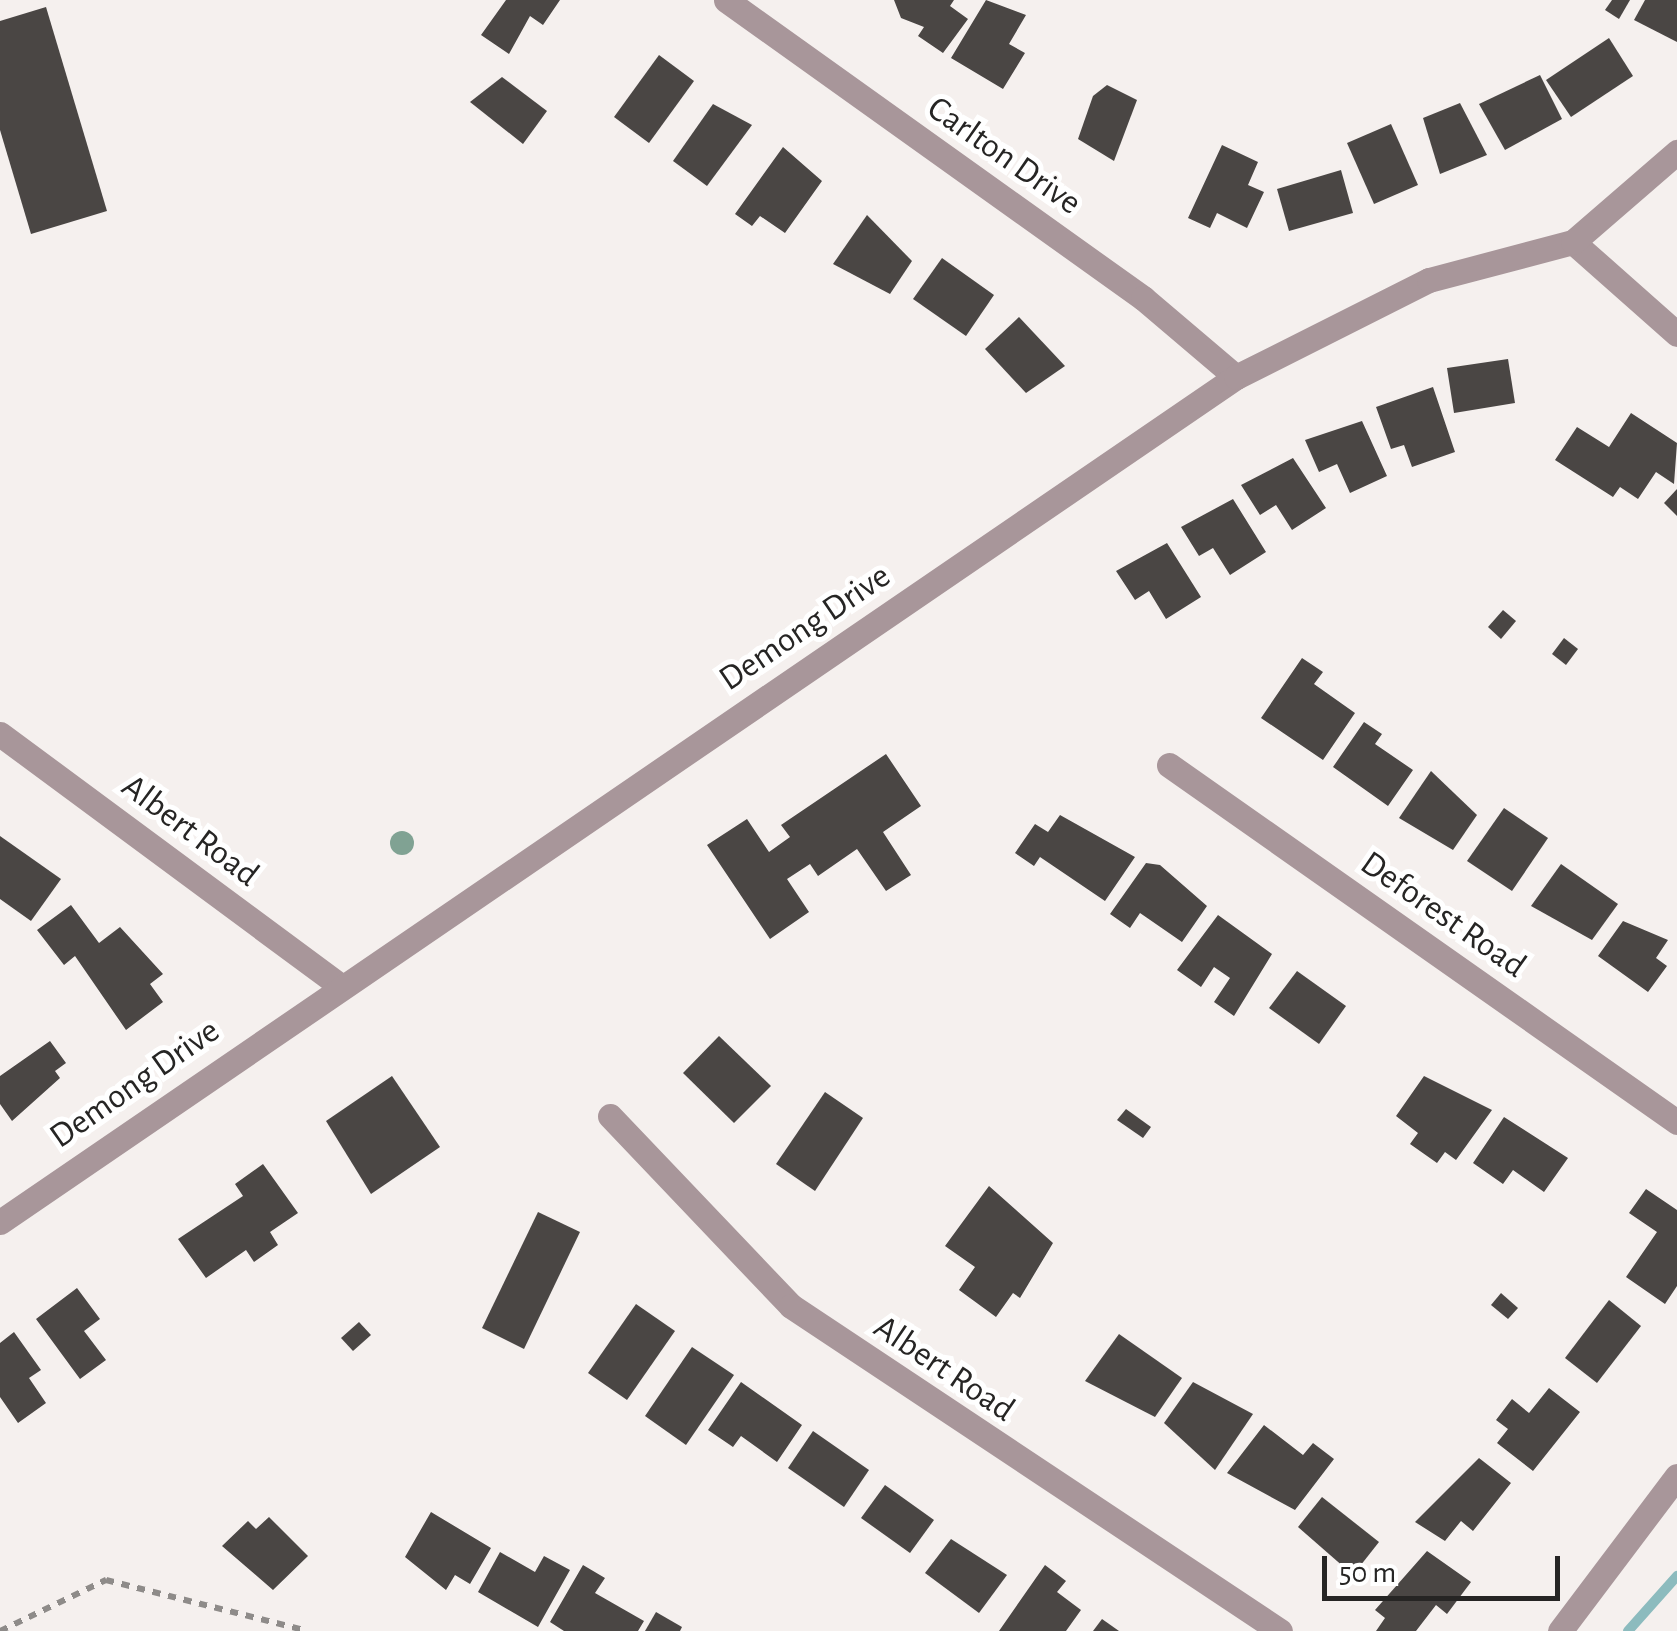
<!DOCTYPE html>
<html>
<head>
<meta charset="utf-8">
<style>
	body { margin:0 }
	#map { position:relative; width:1677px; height:1631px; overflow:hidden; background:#f5f0ee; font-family:"Alegreya Sans",sans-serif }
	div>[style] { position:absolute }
	.stream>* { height:10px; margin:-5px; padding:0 5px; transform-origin:5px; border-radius:5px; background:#8cbbbe }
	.building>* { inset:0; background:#4a4644 }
	.path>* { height:6px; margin-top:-3px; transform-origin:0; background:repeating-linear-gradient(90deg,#8e8b89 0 8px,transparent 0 16px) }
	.street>* { height:25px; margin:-12.5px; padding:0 12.5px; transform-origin:12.5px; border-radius:12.5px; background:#a8969a }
	.trees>* { width:24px; height:24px; margin:-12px; border-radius:50%; background:#80a293 }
	span { translate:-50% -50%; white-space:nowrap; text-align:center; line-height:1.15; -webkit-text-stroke:10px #fff; paint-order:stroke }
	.street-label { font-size:35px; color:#262524 }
	.scale { position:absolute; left:1322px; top:1556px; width:238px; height:45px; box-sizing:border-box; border:5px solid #262524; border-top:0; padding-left:12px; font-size:30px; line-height:35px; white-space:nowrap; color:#262524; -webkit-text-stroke:8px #fff; paint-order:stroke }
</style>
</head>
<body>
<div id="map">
	<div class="stream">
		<div style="left:1628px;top:1631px;width:74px;rotate:-48.3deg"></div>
	</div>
	<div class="building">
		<div style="clip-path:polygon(506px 0,560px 0,543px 25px,530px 16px,509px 54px,481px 35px)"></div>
		<div style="clip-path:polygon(894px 0,954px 0,950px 6px,968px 19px,943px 53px,918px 36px,924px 27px,901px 18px)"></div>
		<div style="clip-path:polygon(986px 0,1026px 15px,1009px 44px,1025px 53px,1003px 89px,951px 58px)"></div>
		<div style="clip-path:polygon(1612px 0,1630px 0,1619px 19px,1605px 10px)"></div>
		<div style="clip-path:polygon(1645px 0,1677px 0,1677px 42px,1634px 20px)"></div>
		<div style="clip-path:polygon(46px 7px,107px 211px,31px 234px,0 130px,0 21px)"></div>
		<div style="clip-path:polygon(1609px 38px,1633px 76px,1571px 117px,1546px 80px)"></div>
		<div style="clip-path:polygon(659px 55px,694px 81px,649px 143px,614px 117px)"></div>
		<div style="clip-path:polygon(1540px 75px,1562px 119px,1505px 150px,1479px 104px)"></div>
		<div style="clip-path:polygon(502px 77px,547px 111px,523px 144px,470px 102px)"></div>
		<div style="clip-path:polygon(1107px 85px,1137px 100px,1114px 161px,1078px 139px,1093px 96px)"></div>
		<div style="clip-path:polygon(1460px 103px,1487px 155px,1440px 174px,1423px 118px)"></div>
		<div style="clip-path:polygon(713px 104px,752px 125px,707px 186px,673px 161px)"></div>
		<div style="clip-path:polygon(1391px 124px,1418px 185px,1374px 204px,1347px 143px)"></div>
		<div style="clip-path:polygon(1222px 145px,1258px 162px,1248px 185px,1264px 192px,1247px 228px,1217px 213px,1210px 228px,1188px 218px)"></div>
		<div style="clip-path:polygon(783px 147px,822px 181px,785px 233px,760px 216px,752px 226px,735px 214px)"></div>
		<div style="clip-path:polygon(1341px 170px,1353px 213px,1289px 231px,1277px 189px)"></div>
		<div style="clip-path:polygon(867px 215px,912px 261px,890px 294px,833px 264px)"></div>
		<div style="clip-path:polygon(942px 258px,994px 295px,966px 336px,913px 299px)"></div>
		<div style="clip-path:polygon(1019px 317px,1065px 366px,1026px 393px,985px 349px)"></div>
		<div style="clip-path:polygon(1508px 359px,1515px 403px,1454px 413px,1447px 368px)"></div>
		<div style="clip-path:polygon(1433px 387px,1455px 452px,1412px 467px,1404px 445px,1391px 449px,1376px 407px)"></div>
		<div style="clip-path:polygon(1631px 413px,1677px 443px,1674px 484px,1656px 472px,1638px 499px,1620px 487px,1613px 497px,1555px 460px,1577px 427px,1609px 447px)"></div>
		<div style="clip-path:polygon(1362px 421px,1387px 476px,1350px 493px,1337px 464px,1319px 472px,1305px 440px)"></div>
		<div style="clip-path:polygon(1293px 458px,1326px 508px,1292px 530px,1276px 505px,1260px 515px,1241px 485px)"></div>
		<div style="clip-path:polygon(1677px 489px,1677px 516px,1664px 503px)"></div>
		<div style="clip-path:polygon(1233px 499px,1266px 552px,1230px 575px,1213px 548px,1199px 556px,1181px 527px)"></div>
		<div style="clip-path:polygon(1167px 543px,1201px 597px,1166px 619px,1149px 591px,1135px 600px,1116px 571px)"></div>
		<div style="clip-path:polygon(1503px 610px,1516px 621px,1501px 639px,1488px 627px)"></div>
		<div style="clip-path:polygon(1564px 638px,1578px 649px,1566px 665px,1552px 654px)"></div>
		<div style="clip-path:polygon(1302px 658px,1323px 672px,1314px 684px,1355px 713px,1323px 760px,1261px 718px)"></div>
		<div style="clip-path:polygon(1364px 722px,1382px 734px,1375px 744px,1413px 770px,1388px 806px,1333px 767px)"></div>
		<div style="clip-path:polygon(886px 754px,921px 806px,883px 832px,911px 875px,886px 891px,857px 849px,818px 876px,810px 864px,787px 879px,809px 912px,770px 939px,707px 845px,747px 819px,769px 852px,790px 837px,781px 825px)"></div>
		<div style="clip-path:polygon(1431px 771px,1477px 815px,1453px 850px,1399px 818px)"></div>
		<div style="clip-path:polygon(1504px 808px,1548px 838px,1512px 891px,1467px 861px)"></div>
		<div style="clip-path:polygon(1060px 815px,1135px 857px,1105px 901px,1040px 857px,1034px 866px,1015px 853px,1035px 824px,1048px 832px)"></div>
		<div style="clip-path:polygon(0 836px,61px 879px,31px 921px,0 899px)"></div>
		<div style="clip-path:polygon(1146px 863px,1160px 865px,1207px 906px,1182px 942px,1140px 913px,1130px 928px,1110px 914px)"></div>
		<div style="clip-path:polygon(1561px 864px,1618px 904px,1592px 940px,1531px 906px)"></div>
		<div style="clip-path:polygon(71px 905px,99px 943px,120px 927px,163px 974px,150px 984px,163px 1002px,126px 1030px,75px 956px,64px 965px,37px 930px)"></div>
		<div style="clip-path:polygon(1218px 915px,1272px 954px,1234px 1016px,1214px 1002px,1230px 978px,1214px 967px,1201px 987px,1177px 970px)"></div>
		<div style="clip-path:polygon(1623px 921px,1668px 940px,1656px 958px,1667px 966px,1648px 992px,1598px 956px)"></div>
		<div style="clip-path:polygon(1297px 971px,1346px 1006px,1319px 1044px,1269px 1008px)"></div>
		<div style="clip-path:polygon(719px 1036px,771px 1086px,734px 1123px,683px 1073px)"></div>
		<div style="clip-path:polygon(50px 1041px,66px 1063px,55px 1071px,60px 1078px,12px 1121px,0 1104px,0 1076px)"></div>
		<div style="clip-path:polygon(392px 1076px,440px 1147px,371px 1194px,326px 1121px)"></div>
		<div style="clip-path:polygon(1424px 1076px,1492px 1110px,1456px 1160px,1445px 1152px,1437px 1163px,1410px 1144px,1418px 1133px,1396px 1116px)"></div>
		<div style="clip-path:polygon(825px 1092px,863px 1118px,815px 1191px,776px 1164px)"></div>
		<div style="clip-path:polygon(1126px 1109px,1151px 1127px,1143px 1138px,1117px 1120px)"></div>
		<div style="clip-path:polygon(1504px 1117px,1568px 1158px,1544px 1192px,1513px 1170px,1503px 1184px,1473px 1163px)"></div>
		<div style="clip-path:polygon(263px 1164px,298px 1213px,270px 1232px,278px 1245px,254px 1262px,246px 1250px,206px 1278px,178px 1239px,243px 1196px,235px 1184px)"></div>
		<div style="clip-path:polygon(989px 1186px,1053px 1243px,1020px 1298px,1013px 1293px,996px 1317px,959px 1290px,975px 1267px,945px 1246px)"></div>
		<div style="clip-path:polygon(1646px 1189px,1677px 1210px,1677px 1286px,1665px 1304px,1626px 1277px,1657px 1232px,1629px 1213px)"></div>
		<div style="clip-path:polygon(538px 1212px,580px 1232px,524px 1349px,482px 1328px)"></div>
		<div style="clip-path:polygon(77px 1288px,100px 1319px,84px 1331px,106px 1360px,80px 1379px,36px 1319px)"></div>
		<div style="clip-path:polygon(1501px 1293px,1518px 1308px,1508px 1319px,1491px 1305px)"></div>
		<div style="clip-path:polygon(1609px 1300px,1641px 1326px,1597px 1383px,1565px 1358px)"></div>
		<div style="clip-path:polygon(636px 1304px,675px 1331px,627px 1400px,588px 1373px)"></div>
		<div style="clip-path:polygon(359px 1322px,371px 1335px,353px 1351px,341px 1338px)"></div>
		<div style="clip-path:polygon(14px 1332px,41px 1370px,29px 1378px,46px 1403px,18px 1423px,0 1397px,0 1343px)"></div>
		<div style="clip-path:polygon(1119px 1334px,1182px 1378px,1155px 1417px,1085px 1381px)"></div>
		<div style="clip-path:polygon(692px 1347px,734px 1375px,686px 1445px,645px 1416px)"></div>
		<div style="clip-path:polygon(741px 1382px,802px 1425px,777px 1462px,741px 1436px,733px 1447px,708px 1430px)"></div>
		<div style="clip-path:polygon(1193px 1382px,1253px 1414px,1215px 1470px,1164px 1423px)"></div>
		<div style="clip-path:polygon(1549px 1388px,1580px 1412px,1533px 1471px,1497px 1443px,1508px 1429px,1496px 1420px,1512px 1399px,1529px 1413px)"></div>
		<div style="clip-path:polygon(1264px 1425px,1303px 1455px,1313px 1443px,1334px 1459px,1295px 1510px,1227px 1473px)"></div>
		<div style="clip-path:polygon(813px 1431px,869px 1470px,844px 1507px,788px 1468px)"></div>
		<div style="clip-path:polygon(1479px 1458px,1511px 1483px,1473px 1531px,1461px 1521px,1445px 1541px,1415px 1522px)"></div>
		<div style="clip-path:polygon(885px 1485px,934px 1520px,910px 1553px,861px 1518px)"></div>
		<div style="clip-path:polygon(1322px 1497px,1379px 1542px,1353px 1575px,1298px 1527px)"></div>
		<div style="clip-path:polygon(431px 1512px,491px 1548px,470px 1584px,455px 1575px,446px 1590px,405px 1557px)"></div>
		<div style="clip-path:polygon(269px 1517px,308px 1556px,273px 1590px,222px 1546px,248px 1521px,256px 1529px)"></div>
		<div style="clip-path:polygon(951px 1539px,1007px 1575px,979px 1613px,925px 1573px)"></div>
		<div style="clip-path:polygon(1427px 1551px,1471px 1582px,1447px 1614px,1436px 1605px,1416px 1631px,1376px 1631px,1385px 1618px,1375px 1610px)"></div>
		<div style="clip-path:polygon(500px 1552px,535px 1572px,544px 1556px,570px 1570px,538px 1627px,478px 1592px)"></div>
		<div style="clip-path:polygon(583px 1565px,605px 1578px,595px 1593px,644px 1621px,638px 1631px,564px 1631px,550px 1622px)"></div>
		<div style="clip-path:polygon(1045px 1565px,1066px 1581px,1057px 1592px,1081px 1610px,1066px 1631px,999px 1631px)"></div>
		<div style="clip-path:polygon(656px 1612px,682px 1627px,680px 1631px,645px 1631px)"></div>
		<div style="clip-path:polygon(1102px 1619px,1119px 1631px,1093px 1631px)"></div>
	</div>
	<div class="path">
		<div style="left:0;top:1631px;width:118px;rotate:-25.7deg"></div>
		<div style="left:106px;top:1580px;width:207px;rotate:14.2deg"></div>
	</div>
	<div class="street">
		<div style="left:726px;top:0;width:513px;rotate:35.55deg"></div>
		<div style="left:1143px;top:298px;width:122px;rotate:40.3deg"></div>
		<div style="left:1573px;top:242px;width:139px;rotate:41.5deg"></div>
		<div style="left:0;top:734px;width:420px;rotate:36.5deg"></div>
		<div style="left:1169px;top:765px;width:621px;rotate:35.1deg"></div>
		<div style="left:610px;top:1116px;width:262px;rotate:46.4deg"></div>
		<div style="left:791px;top:1306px;width:587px;rotate:33.61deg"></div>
		<div style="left:0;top:1222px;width:1497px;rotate:-34.36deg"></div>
		<div style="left:1236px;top:377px;width:216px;rotate:-26.7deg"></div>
		<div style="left:1429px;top:280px;width:149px;rotate:-14.8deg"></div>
		<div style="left:1573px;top:242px;width:138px;rotate:-40.9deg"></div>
		<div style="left:1560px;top:1631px;width:194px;rotate:-53deg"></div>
	</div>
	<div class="trees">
		<div style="left:402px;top:843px"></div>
	</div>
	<div class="street-label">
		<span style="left:1004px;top:156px;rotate:35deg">Carlton Drive</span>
		<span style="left:805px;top:628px;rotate:-34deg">Demong Drive</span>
		<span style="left:190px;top:831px;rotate:37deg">Albert Road</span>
		<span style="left:1443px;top:915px;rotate:35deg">Deforest Road</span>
		<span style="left:135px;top:1084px;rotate:-35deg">Demong Drive</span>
		<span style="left:944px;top:1369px;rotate:34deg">Albert Road</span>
	</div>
	<div class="scale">50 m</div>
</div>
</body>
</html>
